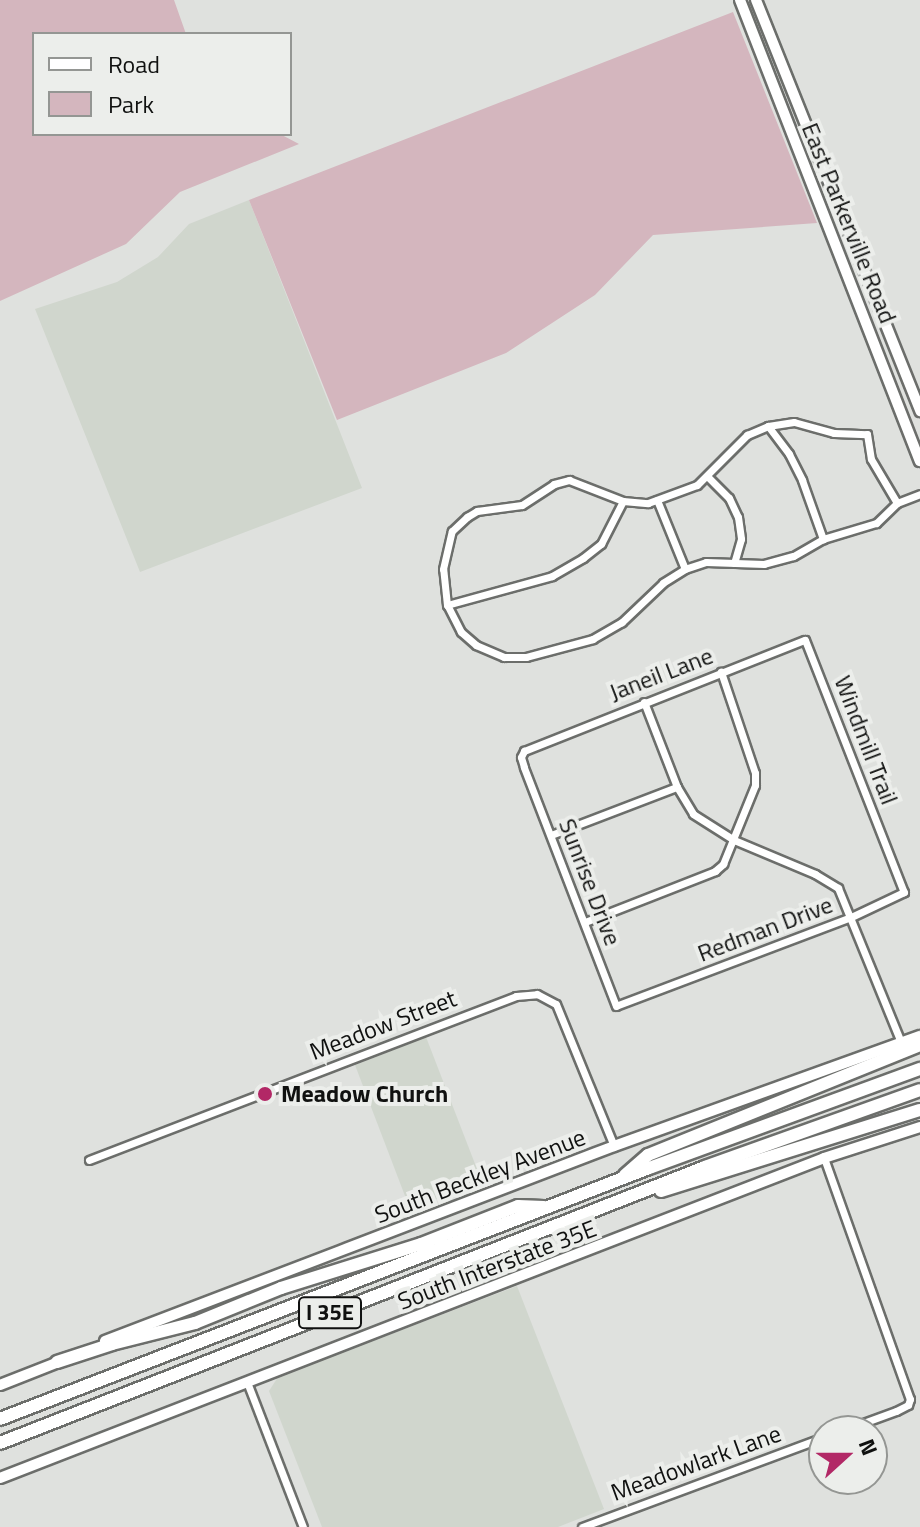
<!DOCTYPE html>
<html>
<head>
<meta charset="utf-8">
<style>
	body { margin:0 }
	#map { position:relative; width:920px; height:1527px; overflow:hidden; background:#dfe1de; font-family:"Titillium Web",sans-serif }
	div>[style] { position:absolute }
	.built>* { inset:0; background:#d0d6cd }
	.green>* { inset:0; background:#d4b6be }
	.roads { filter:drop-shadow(2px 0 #6c6e6b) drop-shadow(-2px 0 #6c6e6b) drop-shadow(0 2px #6c6e6b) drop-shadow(0 -2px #6c6e6b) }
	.street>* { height:7px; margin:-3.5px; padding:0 3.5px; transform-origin:3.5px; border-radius:3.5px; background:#fff }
	.secondary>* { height:10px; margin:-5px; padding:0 5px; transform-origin:5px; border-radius:5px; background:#fff }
	.highway>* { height:12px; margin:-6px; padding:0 6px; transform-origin:6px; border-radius:6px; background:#fff }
	.dots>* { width:22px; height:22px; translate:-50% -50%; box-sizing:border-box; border:4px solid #eceeeb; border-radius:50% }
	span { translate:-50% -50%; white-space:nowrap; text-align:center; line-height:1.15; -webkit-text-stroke:8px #eceeeb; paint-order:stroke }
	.shield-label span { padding:2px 6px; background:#eceeeb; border:2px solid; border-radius:6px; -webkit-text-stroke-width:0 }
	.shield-label { font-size:22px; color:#101110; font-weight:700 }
	.street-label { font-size:24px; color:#101110 }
	.poi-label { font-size:24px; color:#101110; font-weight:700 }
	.left { translate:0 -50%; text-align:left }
	.legend { position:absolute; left:32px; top:32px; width:260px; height:104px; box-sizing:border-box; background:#eceeeb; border:2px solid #949693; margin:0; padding:10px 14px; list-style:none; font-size:24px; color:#101110 }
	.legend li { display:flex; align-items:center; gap:16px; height:40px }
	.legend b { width:40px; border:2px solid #949693 }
	.north { position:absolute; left:808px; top:1415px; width:80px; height:80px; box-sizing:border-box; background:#eceeeb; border:2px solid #949693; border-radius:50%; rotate:69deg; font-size:22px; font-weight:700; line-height:32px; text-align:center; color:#101110 }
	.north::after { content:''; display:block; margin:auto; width:28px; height:36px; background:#b22866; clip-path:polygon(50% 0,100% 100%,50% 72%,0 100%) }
</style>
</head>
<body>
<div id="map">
	<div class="built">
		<div style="clip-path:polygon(249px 200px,362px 488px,140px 572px,35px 309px,117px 282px,158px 257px,189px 224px)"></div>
		<div style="clip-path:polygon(426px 1037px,482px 1182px,410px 1209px,355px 1065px)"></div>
		<div style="clip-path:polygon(517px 1286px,604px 1509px,558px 1527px,322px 1527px,269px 1391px,278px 1377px)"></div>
	</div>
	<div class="green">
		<div style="clip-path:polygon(0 0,174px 0,186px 34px,34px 34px,34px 134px,280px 134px,299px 144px,180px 192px,126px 244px,0 301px)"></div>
		<div style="clip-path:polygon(733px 12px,817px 223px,653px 235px,595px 295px,506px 353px,337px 420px,249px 200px)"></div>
	</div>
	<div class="roads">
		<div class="street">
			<div style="left:794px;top:422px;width:41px;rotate:15.4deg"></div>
			<div style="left:834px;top:433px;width:33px;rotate:2deg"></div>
			<div style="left:867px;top:434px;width:25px;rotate:81deg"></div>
			<div style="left:871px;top:459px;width:51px;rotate:59.4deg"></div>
			<div style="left:897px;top:503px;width:29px;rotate:136deg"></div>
			<div style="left:876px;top:523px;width:55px;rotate:163.2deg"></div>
			<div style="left:823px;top:539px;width:34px;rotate:150deg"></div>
			<div style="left:793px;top:556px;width:30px;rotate:165deg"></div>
			<div style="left:764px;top:564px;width:58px;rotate:-178deg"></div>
			<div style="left:706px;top:562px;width:22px;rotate:162deg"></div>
			<div style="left:685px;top:569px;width:26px;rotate:148deg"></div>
			<div style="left:663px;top:583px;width:57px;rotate:136.4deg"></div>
			<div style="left:622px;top:622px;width:34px;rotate:150deg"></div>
			<div style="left:593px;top:639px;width:69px;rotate:165deg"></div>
			<div style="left:526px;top:657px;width:22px;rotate:180deg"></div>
			<div style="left:504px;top:657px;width:30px;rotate:-157deg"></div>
			<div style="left:476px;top:645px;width:20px;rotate:-139deg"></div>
			<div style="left:461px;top:632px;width:30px;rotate:-117deg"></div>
			<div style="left:447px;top:605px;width:36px;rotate:-96deg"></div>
			<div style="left:443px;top:569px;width:39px;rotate:-77deg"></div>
			<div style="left:452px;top:531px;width:21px;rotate:-43deg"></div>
			<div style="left:467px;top:517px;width:12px;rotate:-31deg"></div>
			<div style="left:477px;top:511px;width:45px;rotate:-7.6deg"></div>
			<div style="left:522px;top:505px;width:38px;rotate:-33deg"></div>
			<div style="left:554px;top:484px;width:16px;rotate:-15deg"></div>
			<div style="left:569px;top:480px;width:58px;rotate:21.3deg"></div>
			<div style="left:623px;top:501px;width:25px;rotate:5deg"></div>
			<div style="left:648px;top:503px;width:52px;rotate:-20.2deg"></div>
			<div style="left:697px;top:485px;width:71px;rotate:-45deg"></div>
			<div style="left:747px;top:435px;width:23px;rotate:-23deg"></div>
			<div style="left:768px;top:426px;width:26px;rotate:-9deg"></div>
			<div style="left:768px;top:426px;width:35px;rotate:53deg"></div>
			<div style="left:789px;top:454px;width:29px;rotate:63deg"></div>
			<div style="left:802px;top:480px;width:63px;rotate:70.4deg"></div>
			<div style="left:707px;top:476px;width:31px;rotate:45deg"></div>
			<div style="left:729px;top:498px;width:21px;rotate:65deg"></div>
			<div style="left:738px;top:517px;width:22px;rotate:82deg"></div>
			<div style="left:741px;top:539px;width:25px;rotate:106deg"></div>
			<div style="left:657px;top:500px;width:74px;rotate:67.9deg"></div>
			<div style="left:897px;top:503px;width:25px;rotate:-21deg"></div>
			<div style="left:447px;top:605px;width:109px;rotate:-15.4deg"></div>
			<div style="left:552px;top:576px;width:36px;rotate:-30deg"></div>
			<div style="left:583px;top:558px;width:23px;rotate:-38deg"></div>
			<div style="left:601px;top:544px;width:48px;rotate:-62.9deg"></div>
			<div style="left:805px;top:640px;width:271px;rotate:68.6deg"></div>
			<div style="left:904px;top:892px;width:59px;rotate:154.7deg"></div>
			<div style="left:851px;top:917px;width:251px;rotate:159.3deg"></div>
			<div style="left:616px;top:1006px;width:256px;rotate:-111.1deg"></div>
			<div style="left:524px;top:767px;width:10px;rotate:-107deg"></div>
			<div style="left:521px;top:757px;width:7px;rotate:-63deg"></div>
			<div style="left:524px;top:751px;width:302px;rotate:-21.6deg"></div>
			<div style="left:644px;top:702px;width:91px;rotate:68.8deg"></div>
			<div style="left:677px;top:787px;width:31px;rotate:59deg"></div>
			<div style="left:693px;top:814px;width:49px;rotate:32.4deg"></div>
			<div style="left:734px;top:840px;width:88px;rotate:22.8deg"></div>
			<div style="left:815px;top:874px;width:27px;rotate:31deg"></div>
			<div style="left:838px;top:888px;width:166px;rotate:67.8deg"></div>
			<div style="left:551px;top:835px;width:135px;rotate:-20.9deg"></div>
			<div style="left:585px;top:922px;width:140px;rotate:-21.4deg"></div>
			<div style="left:715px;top:871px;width:11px;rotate:-41deg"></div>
			<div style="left:723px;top:864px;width:85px;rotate:-67.9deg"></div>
			<div style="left:755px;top:785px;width:12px;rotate:-90deg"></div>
			<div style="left:755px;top:773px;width:107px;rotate:-108.6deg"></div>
			<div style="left:824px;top:1158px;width:256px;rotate:70.4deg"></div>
			<div style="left:910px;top:1399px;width:6px;rotate:108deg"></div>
			<div style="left:908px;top:1405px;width:13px;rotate:153deg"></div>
			<div style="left:896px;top:1411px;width:59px;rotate:160deg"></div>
			<div style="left:89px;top:1160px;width:457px;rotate:-21deg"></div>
			<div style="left:516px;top:996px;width:21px;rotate:-5deg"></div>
			<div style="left:537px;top:994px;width:21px;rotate:28deg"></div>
			<div style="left:556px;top:1004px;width:153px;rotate:67.8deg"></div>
			<div style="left:247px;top:1382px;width:155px;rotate:68.9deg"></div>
			<div style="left:582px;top:1527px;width:258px;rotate:-20.4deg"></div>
		</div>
		<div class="secondary">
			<div style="left:740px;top:0;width:495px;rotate:68.7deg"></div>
			<div style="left:756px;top:0;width:443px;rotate:68.2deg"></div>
			<div style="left:105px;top:1341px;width:545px;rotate:-20.96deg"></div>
			<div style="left:614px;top:1146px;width:325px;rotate:-19.8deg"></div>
			<div style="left:0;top:1385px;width:66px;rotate:-21.5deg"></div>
			<div style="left:0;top:1478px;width:884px;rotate:-21.22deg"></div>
			<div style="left:824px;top:1158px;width:101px;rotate:-17.9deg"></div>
		</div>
		<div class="highway">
			<div style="left:625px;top:1175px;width:30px;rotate:-41deg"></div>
			<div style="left:648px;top:1155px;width:293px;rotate:-22deg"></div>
			<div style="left:661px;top:1191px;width:271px;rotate:-17.4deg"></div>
			<div style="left:57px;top:1362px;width:58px;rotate:-18.1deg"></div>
			<div style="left:112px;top:1344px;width:86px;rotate:-14.2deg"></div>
			<div style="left:195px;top:1323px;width:93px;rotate:-22.1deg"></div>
			<div style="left:281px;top:1288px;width:147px;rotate:-17.4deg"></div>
			<div style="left:421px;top:1244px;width:104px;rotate:-21.4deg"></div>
			<div style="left:518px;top:1206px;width:26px;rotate:2deg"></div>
			<div style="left:0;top:1419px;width:696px;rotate:-21.14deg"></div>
			<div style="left:649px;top:1168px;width:289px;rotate:-20.1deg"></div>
			<div style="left:0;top:1443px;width:757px;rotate:-21.38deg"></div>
			<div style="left:705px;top:1167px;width:228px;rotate:-19.7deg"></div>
		</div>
	</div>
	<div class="dots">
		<div style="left:265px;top:1094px;background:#b22866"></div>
	</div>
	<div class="shield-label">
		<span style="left:330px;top:1313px">I 35E</span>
	</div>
	<div class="street-label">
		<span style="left:849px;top:223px;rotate:68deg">East Parkerville Road</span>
		<span style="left:661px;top:674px;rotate:-21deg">Janeil Lane</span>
		<span style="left:866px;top:740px;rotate:69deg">Windmill Trail</span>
		<span style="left:590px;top:882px;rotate:69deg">Sunrise Drive</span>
		<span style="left:765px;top:929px;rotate:-21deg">Redman Drive</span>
		<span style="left:383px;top:1025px;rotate:-21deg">Meadow Street</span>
		<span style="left:480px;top:1176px;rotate:-21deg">South Beckley Avenue</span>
		<span style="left:497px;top:1265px;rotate:-21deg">South Interstate 35E</span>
		<span style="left:696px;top:1463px;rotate:-20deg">Meadowlark Lane</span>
	</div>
	<div class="poi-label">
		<span class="left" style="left:281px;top:1094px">Meadow Church</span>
	</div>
	<ul class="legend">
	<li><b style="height:10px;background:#fff"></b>Road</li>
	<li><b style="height:22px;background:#d4b6be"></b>Park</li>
	</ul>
	<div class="north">N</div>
</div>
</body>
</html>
